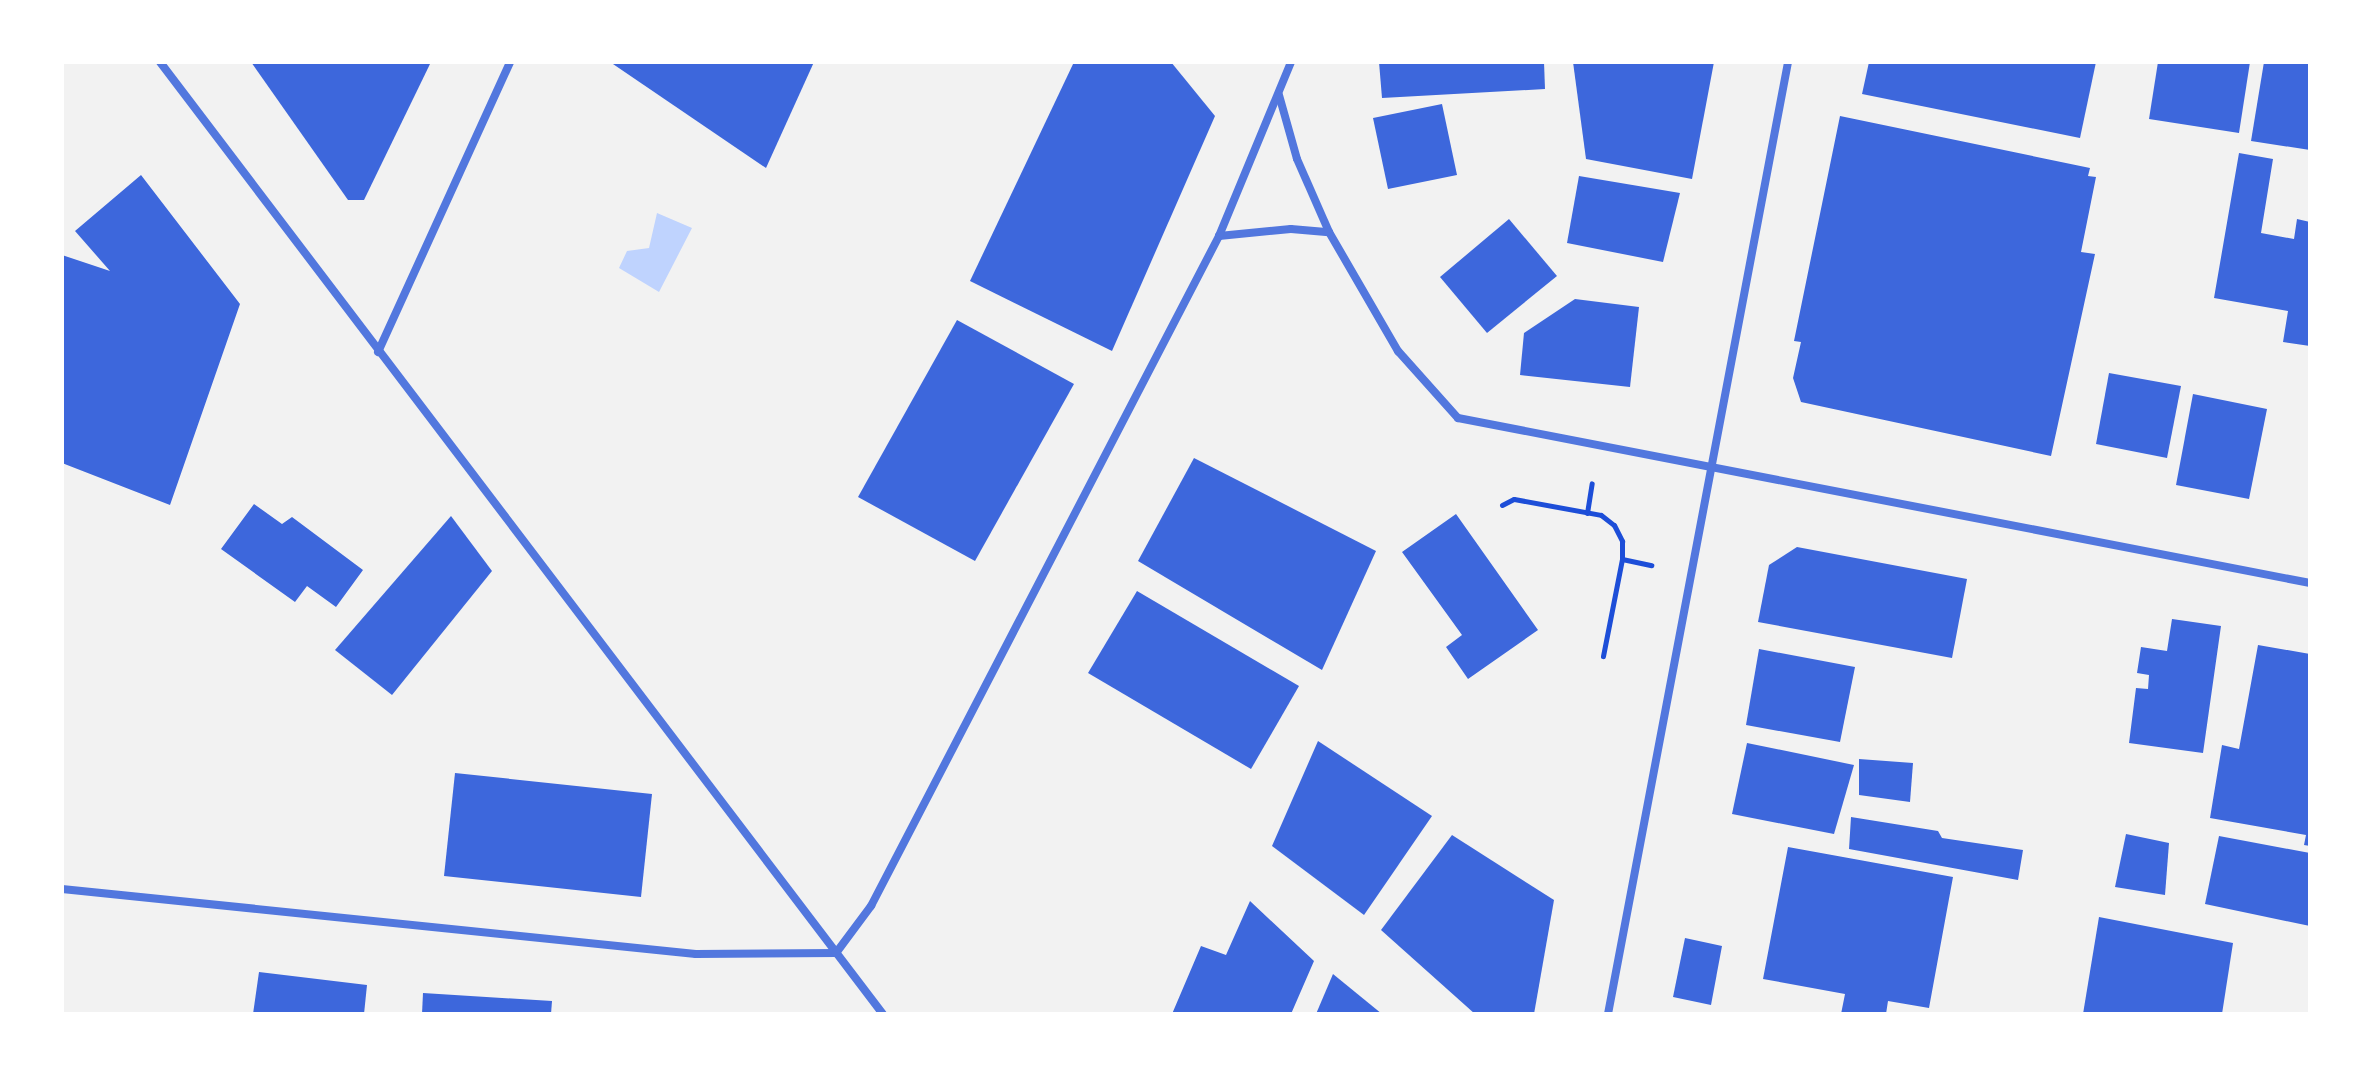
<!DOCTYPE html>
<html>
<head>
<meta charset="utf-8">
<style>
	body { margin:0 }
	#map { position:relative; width:2372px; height:1076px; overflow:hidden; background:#f2f2f2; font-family:"Titillium Web",sans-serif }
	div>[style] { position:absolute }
	.water>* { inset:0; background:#bfd3fe }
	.building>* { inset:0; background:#3d67dc }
	.path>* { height:5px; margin:-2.5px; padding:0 2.5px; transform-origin:2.5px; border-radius:2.5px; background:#1d4ed8 }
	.minor>* { height:8px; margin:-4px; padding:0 4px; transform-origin:4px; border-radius:4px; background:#5277de }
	span { translate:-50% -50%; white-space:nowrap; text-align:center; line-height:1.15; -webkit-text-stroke:6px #fff; paint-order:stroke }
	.frame { position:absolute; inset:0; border:64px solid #fff; pointer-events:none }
</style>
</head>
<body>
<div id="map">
	<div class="water">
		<div style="clip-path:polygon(657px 213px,692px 228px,659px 292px,619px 268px,627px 251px,649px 248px)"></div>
	</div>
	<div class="building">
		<div style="clip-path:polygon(251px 62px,424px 62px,430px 64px,364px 200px,348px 200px)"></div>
		<div style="clip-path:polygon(610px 62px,814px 62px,766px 168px)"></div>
		<div style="clip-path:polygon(1074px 62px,1171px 62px,1215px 116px,1112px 351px,970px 281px)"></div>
		<div style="clip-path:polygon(1379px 62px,1544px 62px,1545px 89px,1382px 98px)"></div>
		<div style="clip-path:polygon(1573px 62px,1714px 62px,1692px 179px,1586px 159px)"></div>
		<div style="clip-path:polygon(1869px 62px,2096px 62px,2080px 138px,1862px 94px)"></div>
		<div style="clip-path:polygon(2158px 62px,2250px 62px,2239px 133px,2149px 119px)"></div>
		<div style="clip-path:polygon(2264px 62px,2310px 62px,2310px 150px,2251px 141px)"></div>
		<div style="clip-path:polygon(1442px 104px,1457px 175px,1388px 189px,1373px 118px)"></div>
		<div style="clip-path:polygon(1840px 116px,2090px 168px,2088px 176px,2096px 177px,2081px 252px,2095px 254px,2051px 456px,1801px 402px,1793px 378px,1801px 342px,1794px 341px)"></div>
		<div style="clip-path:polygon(2239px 153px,2273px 159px,2261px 233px,2294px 239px,2297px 219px,2310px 222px,2310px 346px,2283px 342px,2288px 311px,2214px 298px)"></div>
		<div style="clip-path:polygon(141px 175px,240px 304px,170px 505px,62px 463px,62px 255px,110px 271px,75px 231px)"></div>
		<div style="clip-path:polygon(1579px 176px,1680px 193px,1663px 262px,1567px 243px)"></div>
		<div style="clip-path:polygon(1509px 219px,1557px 276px,1487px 333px,1440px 277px)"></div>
		<div style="clip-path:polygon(1575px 299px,1639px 307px,1630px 387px,1520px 375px,1524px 333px)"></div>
		<div style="clip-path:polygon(957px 320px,1074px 384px,975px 561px,858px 497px)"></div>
		<div style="clip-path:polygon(2109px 373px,2181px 386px,2167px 458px,2096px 444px)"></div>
		<div style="clip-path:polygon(2193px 394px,2267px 409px,2249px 499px,2176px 485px)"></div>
		<div style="clip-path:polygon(1194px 458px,1376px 551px,1322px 670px,1138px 561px)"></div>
		<div style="clip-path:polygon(254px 504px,282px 524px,292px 517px,363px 570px,336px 607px,307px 586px,295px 602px,221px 549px)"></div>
		<div style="clip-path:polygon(1456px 514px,1538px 630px,1468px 679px,1446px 647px,1462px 635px,1402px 552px)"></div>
		<div style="clip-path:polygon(451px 516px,492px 571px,392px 695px,335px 650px)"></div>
		<div style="clip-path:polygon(1797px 547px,1967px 579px,1952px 658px,1758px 622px,1769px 565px)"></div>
		<div style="clip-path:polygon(1137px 591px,1299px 686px,1251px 769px,1088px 673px)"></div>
		<div style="clip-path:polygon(2172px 619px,2221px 626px,2203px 753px,2129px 743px,2136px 688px,2148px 689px,2149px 675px,2137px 673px,2141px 647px,2167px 651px)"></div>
		<div style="clip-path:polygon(2258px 645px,2310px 654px,2310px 846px,2304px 845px,2306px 835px,2210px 818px,2222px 745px,2239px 749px)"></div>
		<div style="clip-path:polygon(1759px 649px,1855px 667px,1840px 742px,1746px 725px)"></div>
		<div style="clip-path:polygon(1318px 741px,1432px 816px,1364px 915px,1272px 846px)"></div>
		<div style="clip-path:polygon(1747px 743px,1854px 765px,1834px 834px,1732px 814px)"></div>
		<div style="clip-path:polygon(1859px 759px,1913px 763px,1910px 802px,1859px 795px)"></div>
		<div style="clip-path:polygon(455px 773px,652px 794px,641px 897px,444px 876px)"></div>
		<div style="clip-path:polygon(1851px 817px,1938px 831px,1942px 838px,2023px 850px,2018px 880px,1849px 849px)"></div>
		<div style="clip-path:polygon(2126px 834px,2169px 843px,2165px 895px,2115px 887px)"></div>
		<div style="clip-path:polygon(1452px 835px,1554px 900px,1534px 1014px,1475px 1014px,1381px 930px)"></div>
		<div style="clip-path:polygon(2219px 836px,2310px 853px,2310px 926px,2205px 904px)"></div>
		<div style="clip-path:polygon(1788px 847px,1953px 877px,1929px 1008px,1888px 1001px,1886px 1014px,1841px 1014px,1845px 994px,1763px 979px)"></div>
		<div style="clip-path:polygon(1250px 901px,1314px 961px,1291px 1014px,1172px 1014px,1201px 946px,1226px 955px)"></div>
		<div style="clip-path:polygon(2099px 917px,2233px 943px,2222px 1014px,2083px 1014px)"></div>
		<div style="clip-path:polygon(1685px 938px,1722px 946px,1711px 1005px,1673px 997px)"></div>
		<div style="clip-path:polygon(259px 972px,367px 985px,364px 1014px,253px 1014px)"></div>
		<div style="clip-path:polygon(1333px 974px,1382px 1014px,1316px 1014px)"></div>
		<div style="clip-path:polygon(423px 993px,552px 1001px,551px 1014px,422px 1014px)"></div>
	</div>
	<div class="path">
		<div style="left:1502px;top:505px;width:13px;rotate:-27deg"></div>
		<div style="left:1514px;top:499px;width:88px;rotate:10.4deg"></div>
		<div style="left:1601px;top:515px;width:16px;rotate:38deg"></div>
		<div style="left:1614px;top:525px;width:18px;rotate:63deg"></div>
		<div style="left:1622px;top:541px;width:18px;rotate:90deg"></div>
		<div style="left:1622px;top:559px;width:99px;rotate:101.1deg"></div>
		<div style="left:1587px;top:513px;width:30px;rotate:-81deg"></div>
		<div style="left:1622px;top:559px;width:30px;rotate:12deg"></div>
	</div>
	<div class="minor">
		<div style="left:160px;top:62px;width:1195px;rotate:52.79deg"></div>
		<div style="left:1279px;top:95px;width:66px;rotate:74.3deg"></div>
		<div style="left:1297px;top:159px;width:80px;rotate:66.3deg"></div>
		<div style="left:1329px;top:232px;width:138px;rotate:59.9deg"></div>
		<div style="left:1398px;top:351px;width:90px;rotate:48.2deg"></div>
		<div style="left:1458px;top:418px;width:868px;rotate:10.96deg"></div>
		<div style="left:1219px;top:236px;width:72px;rotate:-5.6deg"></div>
		<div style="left:1291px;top:229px;width:38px;rotate:5deg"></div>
		<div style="left:378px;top:352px;width:319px;rotate:-65.5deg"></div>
		<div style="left:62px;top:889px;width:637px;rotate:5.85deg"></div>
		<div style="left:696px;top:954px;width:140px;rotate:-0.4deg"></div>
		<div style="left:836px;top:953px;width:59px;rotate:-53.3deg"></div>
		<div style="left:871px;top:906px;width:755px;rotate:-62.55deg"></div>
		<div style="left:1219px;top:236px;width:188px;rotate:-67.5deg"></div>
		<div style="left:1608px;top:1014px;width:969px;rotate:-79.29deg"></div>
	</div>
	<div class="frame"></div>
</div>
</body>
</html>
